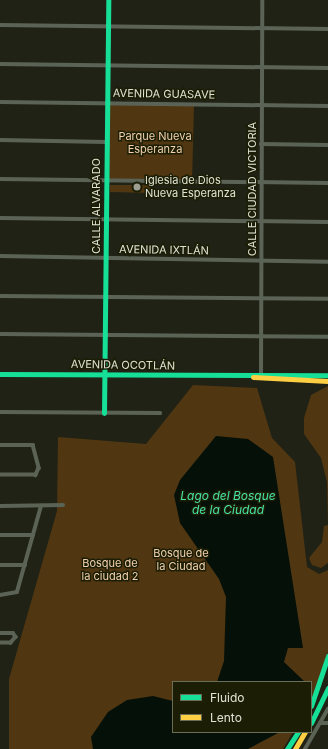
<!DOCTYPE html>
<html>
<head>
<meta charset="utf-8">
<style>
	body { margin:0 }
	#map { position:relative; width:328px; height:749px; overflow:hidden; background:#202215; font-family:Inter,sans-serif }
	div>[style] { position:absolute }
	.green>* { inset:0; background:#503611 }
	.water>* { inset:0; background:#051009 }
	.street>* { height:3.5px; margin:-1.75px; padding:0 1.75px; transform-origin:1.75px; border-radius:1.75px; background:#5b6357 }
	.fast>* { height:5px; margin:-2.5px; padding:0 2.5px; transform-origin:2.5px; border-radius:2.5px; background:#16e098 }
	.slow>* { height:5px; margin:-2.5px; padding:0 2.5px; transform-origin:2.5px; border-radius:2.5px; background:#ffcf43 }
	.dots>* { width:11px; height:11px; translate:-50% -50%; box-sizing:border-box; border:2px solid #1b1e05; border-radius:50% }
	span { translate:-50% -50%; white-space:nowrap; text-align:center; line-height:1.15; -webkit-text-stroke:3px #1b1e05; paint-order:stroke }
	.street-label { font-size:11px; color:#e0e3d4 }
	.park-label { font-size:11px; color:#f3d1ac }
	.poi-label { font-size:11px; color:#e0e3d4 }
	.left { translate:0 -50%; text-align:left }
	.water-label { font-size:12px; color:#48e3a9; font-style:italic }
	.legend { position:absolute; left:172px; top:681px; width:140px; height:52px; box-sizing:border-box; background:#1b1e05; border:1px solid #6a6d58; margin:0; padding:5px 7px; list-style:none; font-size:12px; color:#e0e3d4 }
	.legend li { display:flex; align-items:center; gap:8px; height:20px }
	.legend b { width:20px; border:1px solid #6a6d58 }
</style>
</head>
<body>
<div id="map">
	<div class="green">
		<div style="clip-path:polygon(107px 103px,194px 105px,192px 182px,106px 181px)"></div>
		<div style="clip-path:polygon(110px 185px,150px 185px,150px 193px,110px 192px)"></div>
		<div style="clip-path:polygon(193px 385px,257px 388px,272px 438px,295px 462px,307px 567px,319px 574px,328px 570px,328px 652px,319px 688px,311px 701px,311px 682px,173px 682px,173px 732px,293px 732px,283px 749px,9px 749px,9px 679px,57px 511px,58px 437px,146px 444px)"></div>
		<div style="clip-path:polygon(328px 386px,328px 563px,321px 568px,312px 565px,309px 558px,322px 542px,324px 526px,328px 525px,327px 482px,321px 458px,304px 434px,304px 418px,311px 395px)"></div>
	</div>
	<div class="water">
		<div style="clip-path:polygon(216px 436px,248px 439px,273px 457px,303px 648px,288px 648px,284px 662px,305px 682px,217px 682px,224px 661px,226px 597px,219px 579px,180px 523px,174px 495px,180px 480px)"></div>
		<div style="clip-path:polygon(153px 696px,173px 701px,173px 732px,280px 732px,248px 749px,93px 749px,91px 737px,108px 712px,127px 700px)"></div>
	</div>
	<div class="street">
		<div style="left:0;top:25px;width:328px;rotate:0.7deg"></div>
		<div style="left:0;top:64px;width:328px;rotate:0.7deg"></div>
		<div style="left:0;top:102px;width:328px;rotate:0.7deg"></div>
		<div style="left:0;top:140px;width:106px;rotate:1.1deg"></div>
		<div style="left:261px;top:144px;width:67px;rotate:0.9deg"></div>
		<div style="left:0;top:179px;width:328px;rotate:0.7deg"></div>
		<div style="left:0;top:218px;width:328px;rotate:0.7deg"></div>
		<div style="left:0;top:256px;width:328px;rotate:1deg"></div>
		<div style="left:0;top:296px;width:328px;rotate:0.5deg"></div>
		<div style="left:0;top:334px;width:328px;rotate:0.5deg"></div>
		<div style="left:261px;top:377px;width:377px;rotate:-89.8deg"></div>
		<div style="left:0;top:412px;width:160px;rotate:0.4deg"></div>
		<div style="left:0;top:445px;width:33px"></div>
		<div style="left:33px;top:445px;width:24px;rotate:75deg"></div>
		<div style="left:39px;top:468px;width:8px;rotate:113deg"></div>
		<div style="left:36px;top:475px;width:36px;rotate:180deg"></div>
		<div style="left:0;top:506px;width:63px;rotate:-0.9deg"></div>
		<div style="left:0;top:535px;width:33px"></div>
		<div style="left:0;top:565px;width:25px"></div>
		<div style="left:0;top:595px;width:17px;rotate:-10deg"></div>
		<div style="left:17px;top:592px;width:89px;rotate:-74.4deg"></div>
		<div style="left:0;top:633px;width:13px"></div>
		<div style="left:13px;top:633px;width:5px;rotate:53deg"></div>
		<div style="left:16px;top:637px;width:8px;rotate:130deg"></div>
		<div style="left:11px;top:643px;width:11px;rotate:180deg"></div>
		<div style="left:321px;top:723px;width:7px"></div>
		<div style="left:305px;top:749px;width:46px;rotate:-60.1deg"></div>
	</div>
	<div class="fast">
		<div style="left:0;top:374px;width:328px;rotate:0.2deg"></div>
		<div style="left:104px;top:413px;width:413px;rotate:-89.4deg"></div>
		<div style="left:311px;top:706px;width:53px;rotate:-71.2deg"></div>
		<div style="left:311px;top:723px;width:39px;rotate:-64deg"></div>
		<div style="left:287px;top:749px;width:20px;rotate:-57deg"></div>
	</div>
	<div class="slow">
		<div style="left:253px;top:377px;width:75px;rotate:3.1deg"></div>
		<div style="left:295px;top:749px;width:20px;rotate:-60deg"></div>
	</div>
	<div class="dots">
		<div style="left:137px;top:187px;background:#9d9f91"></div>
	</div>
	<div class="street-label">
		<span style="left:164px;top:94px;rotate:1deg">AVENIDA GUASAVE</span>
		<span style="left:252px;top:189px;rotate:-90deg">CALLE CIUDAD VICTORIA</span>
		<span style="left:96px;top:206px;rotate:-90deg">CALLE ALVARADO</span>
		<span style="left:164px;top:250px;rotate:1deg">AVENIDA IXTLÁN</span>
		<span style="left:123px;top:365px;rotate:1deg">AVENIDA OCOTLÁN</span>
	</div>
	<div class="park-label">
		<span style="left:155px;top:143px">Parque Nueva<br>Esperanza</span>
		<span style="left:181px;top:560px">Bosque de<br>la Ciudad</span>
		<span style="left:110px;top:570px">Bosque de<br>la ciudad 2</span>
	</div>
	<div class="poi-label">
		<span class="left" style="left:145px;top:187px">Iglesia de Dios<br>Nueva Esperanza</span>
	</div>
	<div class="water-label">
		<span style="left:228px;top:503px">Lago del Bosque<br>de la Ciudad</span>
	</div>
	<ul class="legend">
	<li><b style="height:5px;background:#16e098"></b>Fluido</li>
	<li><b style="height:5px;background:#ffcf43"></b>Lento</li>
	</ul>
</div>
</body>
</html>
